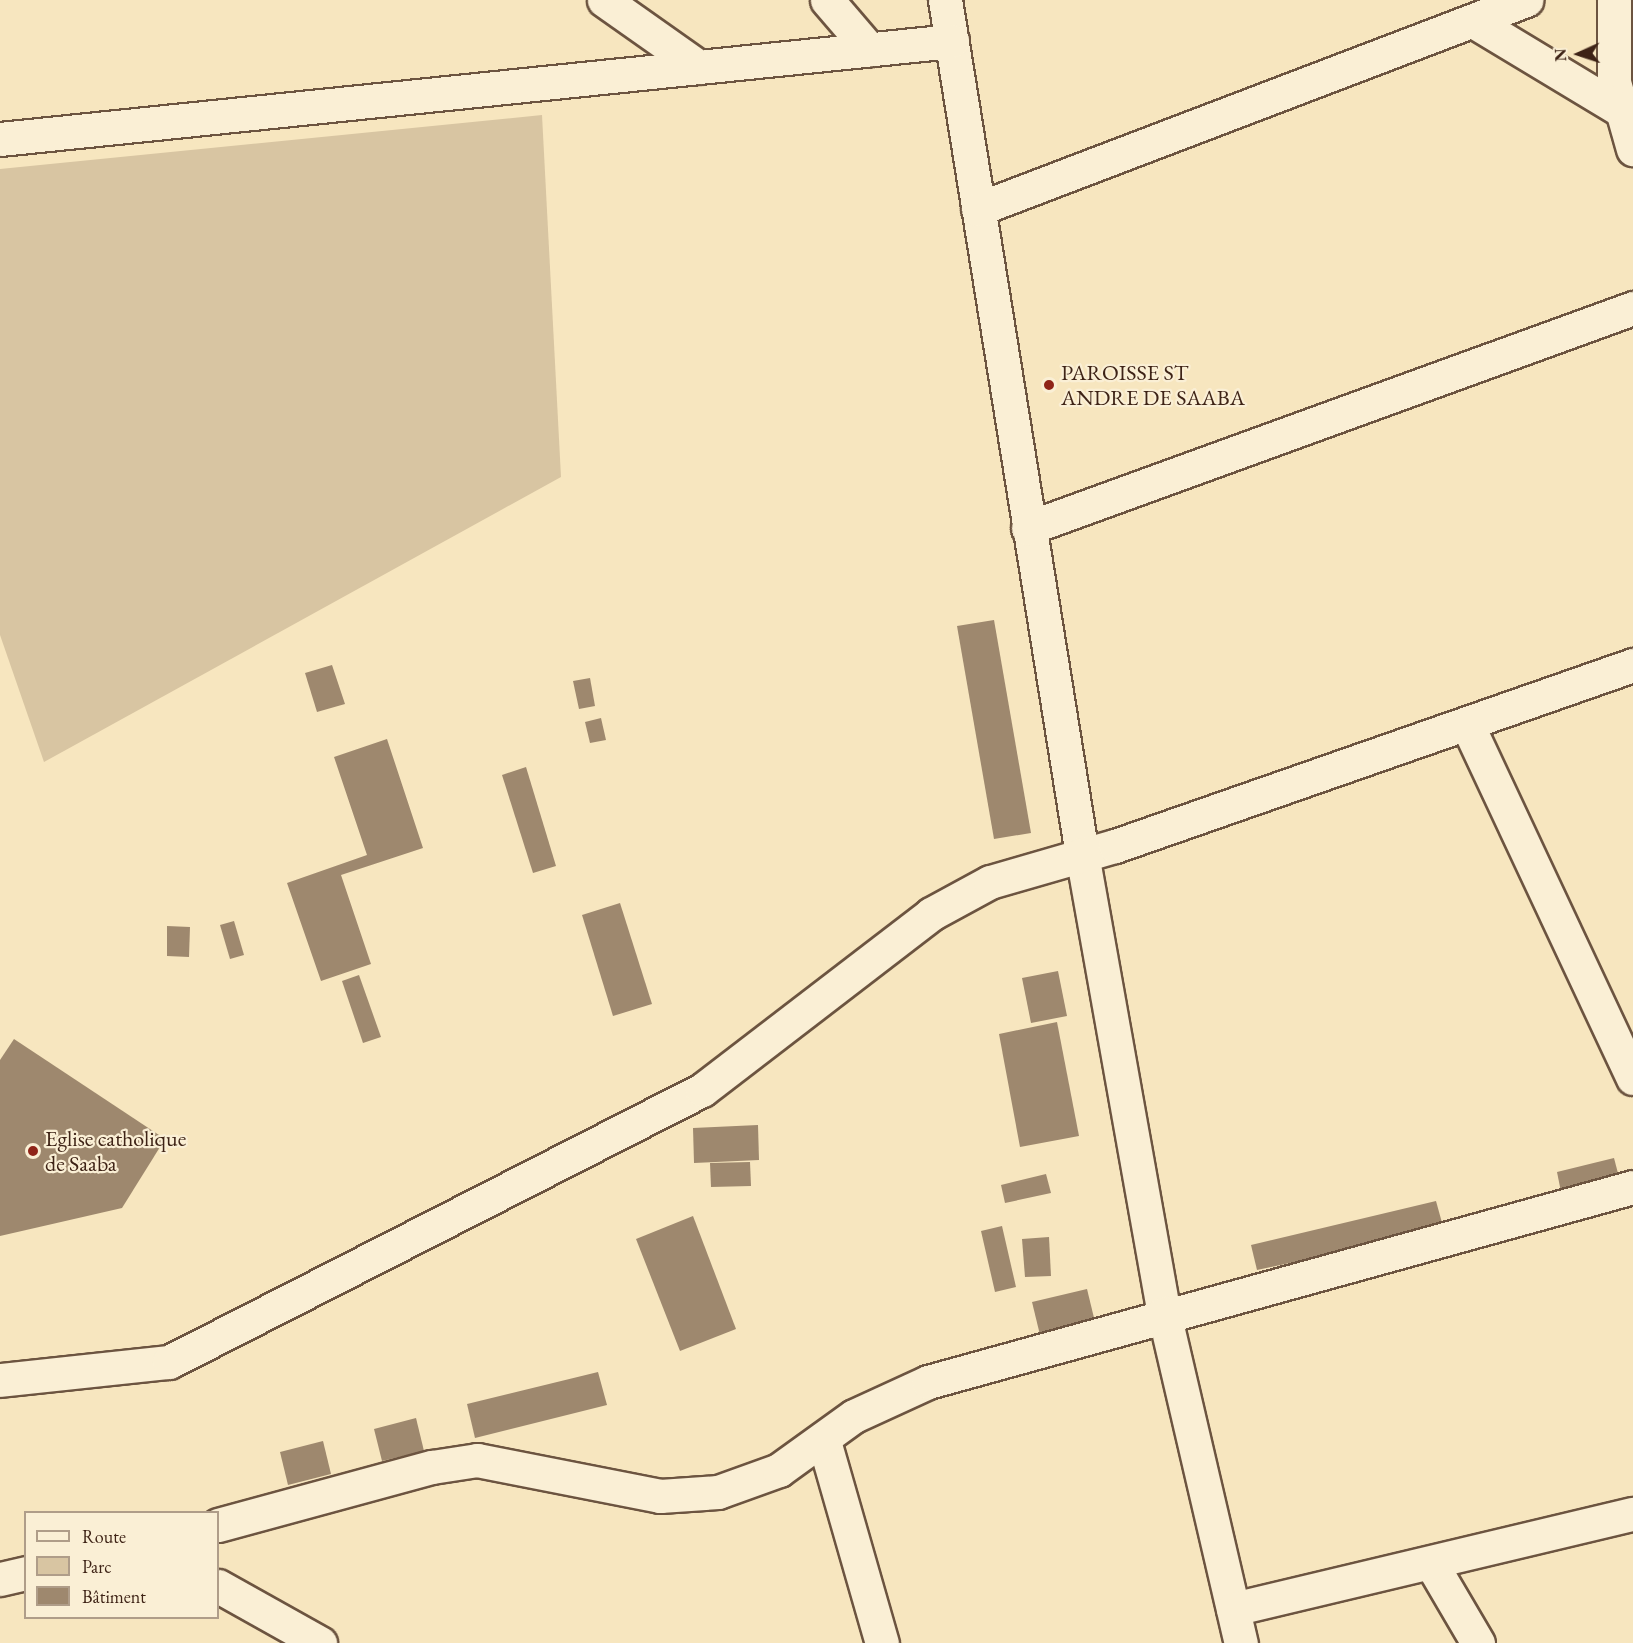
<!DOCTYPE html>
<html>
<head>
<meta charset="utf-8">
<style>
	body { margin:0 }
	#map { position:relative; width:1633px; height:1643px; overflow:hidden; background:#f7e6bf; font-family:"EB Garamond",serif }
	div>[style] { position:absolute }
	.green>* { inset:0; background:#d8c5a2 }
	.building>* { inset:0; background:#9e886e }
	.roads { filter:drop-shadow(2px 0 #6c5440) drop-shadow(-2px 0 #6c5440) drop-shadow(0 2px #6c5440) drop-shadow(0 -2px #6c5440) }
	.street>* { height:33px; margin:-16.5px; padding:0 16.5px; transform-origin:16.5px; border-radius:16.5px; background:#faefd5 }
	.dots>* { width:16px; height:16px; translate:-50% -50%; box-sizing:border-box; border:3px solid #faefd5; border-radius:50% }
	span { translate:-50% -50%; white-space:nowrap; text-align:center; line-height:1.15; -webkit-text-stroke:4.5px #faefd5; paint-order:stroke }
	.poi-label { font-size:22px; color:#3e2316 }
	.left { translate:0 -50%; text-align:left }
	.legend { position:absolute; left:24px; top:1511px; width:195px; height:108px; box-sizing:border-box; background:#faefd5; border:2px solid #af9d89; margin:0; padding:8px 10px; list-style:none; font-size:18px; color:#3e2316 }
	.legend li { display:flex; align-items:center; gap:12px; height:30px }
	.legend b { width:30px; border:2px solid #af9d89 }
	.north { position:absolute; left:1549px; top:24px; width:60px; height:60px; -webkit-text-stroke:4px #faefd5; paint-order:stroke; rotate:267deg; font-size:16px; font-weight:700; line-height:24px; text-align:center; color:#3e2316 }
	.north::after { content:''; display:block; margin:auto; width:21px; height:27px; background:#3e2316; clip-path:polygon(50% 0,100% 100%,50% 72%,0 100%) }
</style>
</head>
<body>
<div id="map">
	<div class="green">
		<div style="clip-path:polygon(542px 115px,561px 477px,44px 762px,0 635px,0 169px)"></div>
	</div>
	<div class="building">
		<div style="clip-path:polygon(994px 620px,1031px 833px,994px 839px,957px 626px)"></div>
		<div style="clip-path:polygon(332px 665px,345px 704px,317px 712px,305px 673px)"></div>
		<div style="clip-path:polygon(590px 678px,595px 706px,579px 709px,573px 681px)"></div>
		<div style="clip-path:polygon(601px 718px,606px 740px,590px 743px,585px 722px)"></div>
		<div style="clip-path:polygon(387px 739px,423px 848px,341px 875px,371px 964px,321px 981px,287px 883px,367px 855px,334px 757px)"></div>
		<div style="clip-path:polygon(526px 767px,556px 866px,533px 873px,502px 775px)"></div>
		<div style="clip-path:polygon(620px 903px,652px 1004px,613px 1016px,582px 915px)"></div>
		<div style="clip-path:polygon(234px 921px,244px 955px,230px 959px,220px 925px)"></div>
		<div style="clip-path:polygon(167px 926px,190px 927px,189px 957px,167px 956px)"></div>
		<div style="clip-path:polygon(1058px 971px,1067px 1016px,1031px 1023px,1022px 978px)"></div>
		<div style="clip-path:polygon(359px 975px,381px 1037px,363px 1043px,342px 981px)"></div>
		<div style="clip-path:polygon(1057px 1022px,1079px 1136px,1020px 1147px,999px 1034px)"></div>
		<div style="clip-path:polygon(14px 1039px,165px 1139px,122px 1208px,0 1236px,0 1060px)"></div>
		<div style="clip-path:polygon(758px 1125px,759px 1160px,694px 1163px,693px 1128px)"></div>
		<div style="clip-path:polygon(1614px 1158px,1620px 1181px,1561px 1192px,1557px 1172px)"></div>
		<div style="clip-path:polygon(750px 1162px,751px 1186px,711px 1187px,710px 1163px)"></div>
		<div style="clip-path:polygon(1046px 1174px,1051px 1193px,1005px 1203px,1001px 1185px)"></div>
		<div style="clip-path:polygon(1436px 1201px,1444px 1230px,1257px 1270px,1251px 1245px)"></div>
		<div style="clip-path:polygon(693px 1216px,736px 1329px,680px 1351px,636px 1239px)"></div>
		<div style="clip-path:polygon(1002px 1226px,1016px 1287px,995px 1292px,981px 1231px)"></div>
		<div style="clip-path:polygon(1049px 1237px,1051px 1276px,1025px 1277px,1022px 1239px)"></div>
		<div style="clip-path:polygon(1087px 1289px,1095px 1322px,1040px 1335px,1032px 1302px)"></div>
		<div style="clip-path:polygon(598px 1372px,607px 1405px,475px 1438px,467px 1404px)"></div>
		<div style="clip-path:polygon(416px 1418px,424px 1451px,382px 1461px,374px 1429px)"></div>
		<div style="clip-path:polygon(323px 1441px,331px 1474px,288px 1485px,280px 1452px)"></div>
	</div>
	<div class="roads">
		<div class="street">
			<div style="left:604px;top:0;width:116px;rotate:35.2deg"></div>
			<div style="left:827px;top:0;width:65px;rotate:49.4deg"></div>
			<div style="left:945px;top:0;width:865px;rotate:80.89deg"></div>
			<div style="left:1082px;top:854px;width:466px;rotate:79.9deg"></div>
			<div style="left:1164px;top:1313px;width:339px;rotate:76.9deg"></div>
			<div style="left:1614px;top:0;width:82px;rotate:90deg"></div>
			<div style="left:1614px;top:82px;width:70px;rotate:74.2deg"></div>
			<div style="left:1475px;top:22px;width:170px;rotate:31.1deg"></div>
			<div style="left:0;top:139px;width:957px;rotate:-5.88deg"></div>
			<div style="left:978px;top:209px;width:587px;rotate:-20.88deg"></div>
			<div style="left:1028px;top:528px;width:644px;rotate:-19.98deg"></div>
			<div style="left:1467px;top:724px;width:391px;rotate:64.9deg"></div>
			<div style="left:0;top:1380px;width:170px;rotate:-6.1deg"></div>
			<div style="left:169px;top:1362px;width:598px;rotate:-27.04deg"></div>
			<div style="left:702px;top:1090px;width:289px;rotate:-37.5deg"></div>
			<div style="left:931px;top:914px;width:67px;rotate:-28.5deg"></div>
			<div style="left:990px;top:882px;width:130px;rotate:-16.1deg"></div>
			<div style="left:1115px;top:846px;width:549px;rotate:-19.26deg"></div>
			<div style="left:824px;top:1441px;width:210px;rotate:74deg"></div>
			<div style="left:218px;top:1525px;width:222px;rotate:-15.2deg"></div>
			<div style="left:432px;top:1467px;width:46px;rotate:-8.8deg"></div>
			<div style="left:477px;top:1460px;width:187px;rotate:11.1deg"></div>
			<div style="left:660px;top:1496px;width:58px;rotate:-3.9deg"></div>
			<div style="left:718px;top:1492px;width:65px;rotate:-19.8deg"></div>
			<div style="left:779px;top:1470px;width:92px;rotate:-35.8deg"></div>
			<div style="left:854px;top:1416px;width:81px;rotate:-24.7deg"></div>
			<div style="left:928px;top:1382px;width:731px;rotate:-15.46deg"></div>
			<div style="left:1431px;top:1563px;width:93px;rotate:59.6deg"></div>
			<div style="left:0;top:1579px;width:27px;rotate:-13deg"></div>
			<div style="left:218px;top:1586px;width:117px;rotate:29.2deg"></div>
			<div style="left:1233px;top:1609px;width:411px;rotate:-13.4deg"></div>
		</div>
	</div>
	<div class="dots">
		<div style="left:1049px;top:385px;background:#8f2418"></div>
		<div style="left:33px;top:1151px;background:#8f2418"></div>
	</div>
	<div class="poi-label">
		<span class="left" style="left:1061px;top:385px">PAROISSE ST<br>ANDRE DE SAABA</span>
		<span class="left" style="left:45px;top:1151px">Eglise catholique<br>de Saaba</span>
	</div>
	<ul class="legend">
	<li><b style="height:8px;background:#faefd5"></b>Route</li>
	<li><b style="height:16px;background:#d8c5a2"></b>Parc</li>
	<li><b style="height:16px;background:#9e886e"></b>Bâtiment</li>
	</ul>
	<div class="north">N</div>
</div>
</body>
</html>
